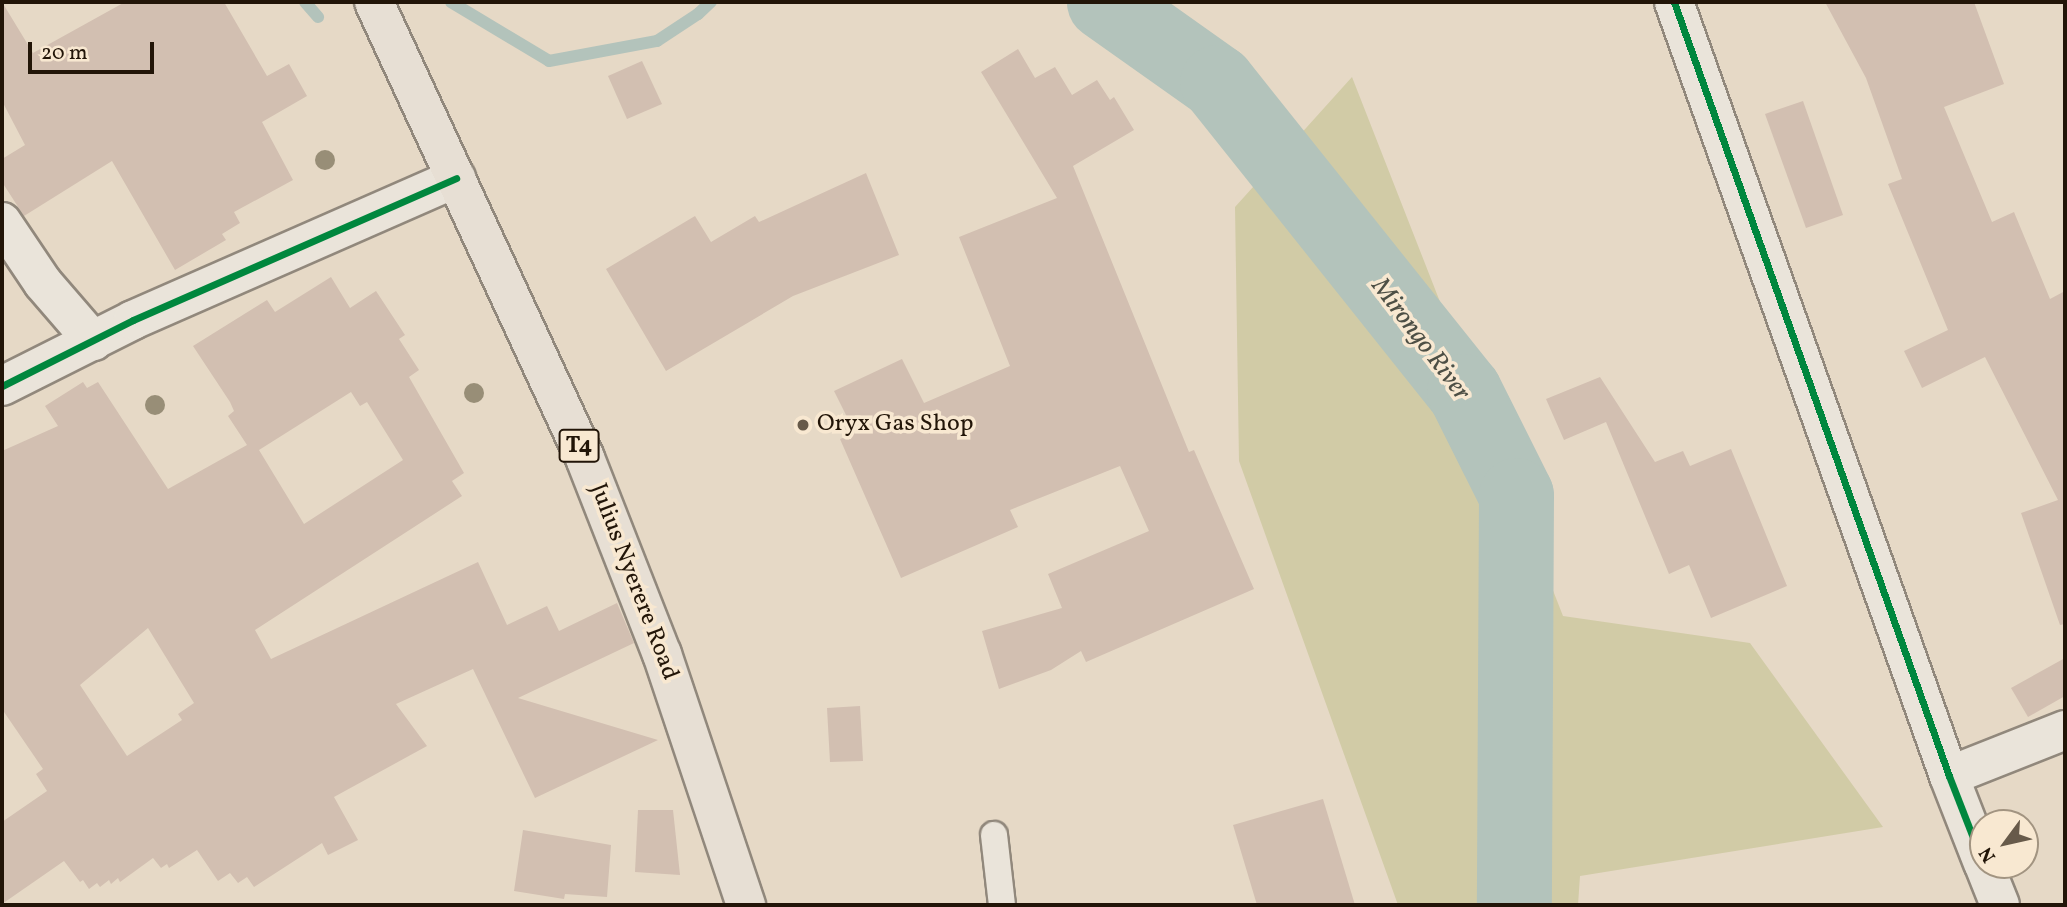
<!DOCTYPE html>
<html>
<head>
<meta charset="utf-8">
<style>
	body { margin:0 }
	#map { position:relative; width:2067px; height:907px; overflow:hidden; background:#e6d9c6; font-family:Vollkorn,serif }
	div>[style] { position:absolute }
	.green>* { inset:0; background:#d1cba6 }
	.stream>* { height:12px; margin:-6px; padding:0 6px; transform-origin:6px; border-radius:6px; background:#b3c3bb }
	.river>* { height:75px; margin:-37.5px; padding:0 37.5px; transform-origin:37.5px; border-radius:37.5px; background:#b3c3bb }
	.building>* { inset:0; background:#d2bfb1 }
	.roads { filter:drop-shadow(2px 0 #91887c) drop-shadow(-2px 0 #91887c) drop-shadow(0 2px #91887c) drop-shadow(0 -2px #91887c) }
	.service>* { height:26px; margin:-13px; padding:0 13px; transform-origin:13px; border-radius:13px; background:#eae4da }
	.minor>* { height:38px; margin:-19px; padding:0 19px; transform-origin:19px; border-radius:19px; background:#eae4da }
	.trunk>* { height:38px; margin:-19px; padding:0 19px; transform-origin:19px; border-radius:19px; background:#e7dfd4 }
	.cycleway>* { height:7px; margin:-3.5px; padding:0 3.5px; transform-origin:3.5px; border-radius:3.5px; background:#00873e }
	.trees>* { width:20px; height:20px; margin:-10px; border-radius:50%; background:#988e77 }
	.dots>* { width:19px; height:19px; translate:-50% -50%; box-sizing:border-box; border:4px solid #f8e8d1; border-radius:50% }
	span { translate:-50% -50%; white-space:nowrap; text-align:center; line-height:1.15; -webkit-text-stroke:7px #f8e8d1; paint-order:stroke }
	.shield-label span { padding:2px 5px; background:#f8e8d1; border:2px solid; border-radius:5px; -webkit-text-stroke-width:0 }
	.shield-label { font-size:23px; color:#221508; font-weight:700 }
	.poi-label { font-size:24px; color:#221508 }
	.left { translate:0 -50%; text-align:left }
	.street-label { font-size:24px; color:#221508 }
	.water-label { font-size:26px; color:#4d4f45; font-style:italic }
	.frame { position:absolute; inset:0; border:4px solid #221508; pointer-events:none }
	.north { position:absolute; left:1969px; top:809px; width:70px; height:70px; box-sizing:border-box; background:#f8e8d1; border:2px solid #a29481; border-radius:50%; rotate:237deg; font-size:19px; font-weight:700; line-height:28px; text-align:center; color:#221508 }
	.north::after { content:''; display:block; margin:auto; width:24px; height:32px; background:#675a4a; clip-path:polygon(50% 0,100% 100%,50% 72%,0 100%) }
	.scale { position:absolute; left:28px; top:42px; width:126px; height:32px; box-sizing:border-box; border:4px solid #221508; border-top:0; padding-left:9px; font-size:21px; line-height:24px; white-space:nowrap; color:#221508; -webkit-text-stroke:5px #f8e8d1; paint-order:stroke }
</style>
</head>
<body>
<div id="map">
	<div class="green">
		<div style="clip-path:polygon(1352px 77px,1563px 616px,1750px 643px,1883px 827px,1580px 876px,1578px 905px,1398px 905px,1239px 461px,1235px 207px)"></div>
	</div>
	<div class="stream">
		<div style="left:305px;top:2px;width:20px;rotate:49deg"></div>
		<div style="left:451px;top:2px;width:114px;rotate:31deg"></div>
		<div style="left:549px;top:61px;width:110px;rotate:-10.5deg"></div>
		<div style="left:657px;top:41px;width:49px;rotate:-33.4deg"></div>
		<div style="left:698px;top:14px;width:18px;rotate:-43deg"></div>
	</div>
	<div class="river">
		<div style="left:1104px;top:2px;width:138px;rotate:35.3deg"></div>
		<div style="left:1217px;top:82px;width:396px;rotate:51.4deg"></div>
		<div style="left:1464px;top:391px;width:116px;rotate:63.4deg"></div>
		<div style="left:1516px;top:495px;width:410px;rotate:90.3deg"></div>
	</div>
	<div class="building">
		<div style="clip-path:polygon(2px 2px,33px 53px,125px 2px,224px 2px,267px 76px,289px 64px,307px 96px,262px 122px,293px 180px,234px 212px,240px 223px,222px 234px,226px 240px,175px 270px,112px 161px,24px 216px,2px 182px,2px 159px,25px 145px,2px 101px)"></div>
		<div style="clip-path:polygon(1825px 2px,1974px 2px,2004px 84px,1944px 107px,1992px 222px,2014px 212px,2050px 299px,2065px 291px,2065px 624px,2060px 625px,2021px 513px,2058px 500px,1985px 357px,1922px 388px,1904px 351px,1948px 330px,1888px 184px,1902px 179px,1866px 78px)"></div>
		<div style="clip-path:polygon(1018px 49px,1035px 78px,1055px 67px,1072px 95px,1097px 80px,1110px 100px,1114px 97px,1134px 130px,1073px 166px,1189px 452px,1194px 450px,1254px 589px,1086px 662px,1081px 651px,1051px 670px,999px 689px,982px 631px,1062px 608px,1048px 574px,1149px 531px,1120px 466px,1010px 510px,1018px 527px,901px 578px,840px 439px,855px 433px,834px 391px,902px 359px,924px 403px,1010px 366px,959px 237px,1057px 198px,981px 72px)"></div>
		<div style="clip-path:polygon(642px 61px,662px 104px,627px 119px,608px 76px)"></div>
		<div style="clip-path:polygon(1803px 101px,1843px 215px,1806px 228px,1765px 114px)"></div>
		<div style="clip-path:polygon(866px 173px,899px 255px,793px 296px,666px 371px,606px 269px,695px 216px,711px 242px,755px 216px,759px 222px)"></div>
		<div style="clip-path:polygon(evenodd,331px 277px,350px 308px,376px 291px,405px 335px,399px 339px,419px 370px,409px 377px,464px 473px,452px 481px,462px 496px,255px 630px,271px 659px,478px 562px,507px 625px,547px 606px,559px 631px,617px 603px,634px 643px,518px 698px,658px 740px,535px 798px,473px 669px,396px 704px,427px 746px,334px 797px,358px 840px,328px 855px,322px 843px,254px 887px,247px 877px,238px 883px,230px 873px,218px 881px,197px 850px,169px 868px,167px 864px,161px 868px,153px 858px,120px 882px,118px 878px,111px 884px,109px 880px,100px 887px,97px 883px,89px 889px,83px 880px,80px 882px,64px 861px,2px 904px,2px 822px,47px 791px,36px 774px,43px 769px,2px 709px,2px 451px,58px 426px,45px 406px,83px 382px,87px 388px,98px 382px,168px 489px,247px 445px,228px 416px,234px 411px,230px 402px,193px 346px,267px 300px,275px 312px,331px 277px,351px 392px,360px 406px,367px 402px,403px 460px,304px 524px,259px 450px,351px 392px,331px 277px,148px 628px,194px 703px,178px 714px,182px 720px,127px 756px,80px 685px,148px 628px)"></div>
		<div style="clip-path:polygon(1600px 377px,1655px 462px,1683px 451px,1690px 466px,1731px 449px,1787px 586px,1711px 618px,1689px 565px,1669px 574px,1606px 422px,1564px 440px,1546px 399px)"></div>
		<div style="clip-path:polygon(2065px 658px,2065px 696px,2028px 717px,2011px 688px)"></div>
		<div style="clip-path:polygon(860px 706px,863px 761px,830px 762px,827px 708px)"></div>
		<div style="clip-path:polygon(1323px 799px,1355px 905px,1257px 905px,1233px 825px)"></div>
		<div style="clip-path:polygon(638px 810px,673px 810px,680px 875px,635px 872px)"></div>
		<div style="clip-path:polygon(523px 830px,611px 845px,607px 897px,565px 894px,564px 899px,514px 891px)"></div>
	</div>
	<div class="roads">
		<div class="service">
			<div style="left:994px;top:835px;width:70px;rotate:83.5deg"></div>
		</div>
		<div class="minor">
			<div style="left:1674px;top:2px;width:821px;rotate:70.44deg"></div>
			<div style="left:1949px;top:776px;width:93px;rotate:68.7deg"></div>
			<div style="left:2px;top:222px;width:73px;rotate:56.1deg"></div>
			<div style="left:43px;top:283px;width:77px;rotate:49.2deg"></div>
			<div style="left:2px;top:386px;width:147px;rotate:-26.7deg"></div>
			<div style="left:133px;top:320px;width:353px;rotate:-23.7deg"></div>
			<div style="left:1949px;top:776px;width:125px;rotate:-21.6deg"></div>
			<div style="left:1984px;top:865px;width:43px;rotate:68.2deg"></div>
		</div>
		<div class="trunk">
			<div style="left:374px;top:2px;width:502px;rotate:65.17deg"></div>
			<div style="left:585px;top:458px;width:211px;rotate:68.6deg"></div>
			<div style="left:662px;top:654px;width:265px;rotate:71.5deg"></div>
		</div>
	</div>
	<div class="cycleway">
		<div style="left:1674px;top:2px;width:821px;rotate:70.44deg"></div>
		<div style="left:1949px;top:776px;width:93px;rotate:68.7deg"></div>
		<div style="left:2px;top:386px;width:147px;rotate:-26.7deg"></div>
		<div style="left:133px;top:320px;width:353px;rotate:-23.7deg"></div>
	</div>
	<div class="trees">
		<div style="left:325px;top:160px"></div>
		<div style="left:474px;top:393px"></div>
		<div style="left:155px;top:405px"></div>
	</div>
	<div class="dots">
		<div style="left:803px;top:425px;background:#675a4a"></div>
	</div>
	<div class="shield-label">
		<span style="left:579px;top:446px">T4</span>
	</div>
	<div class="poi-label">
		<span class="left" style="left:817px;top:425px">Oryx Gas Shop</span>
	</div>
	<div class="street-label">
		<span style="left:633px;top:582px;rotate:69deg">Julius Nyerere Road</span>
	</div>
	<div class="water-label">
		<span style="left:1420px;top:340px;rotate:53deg">Mirongo River</span>
	</div>
	<div class="frame"></div>
	<div class="north">N</div>
	<div class="scale">20 m</div>
</div>
</body>
</html>
